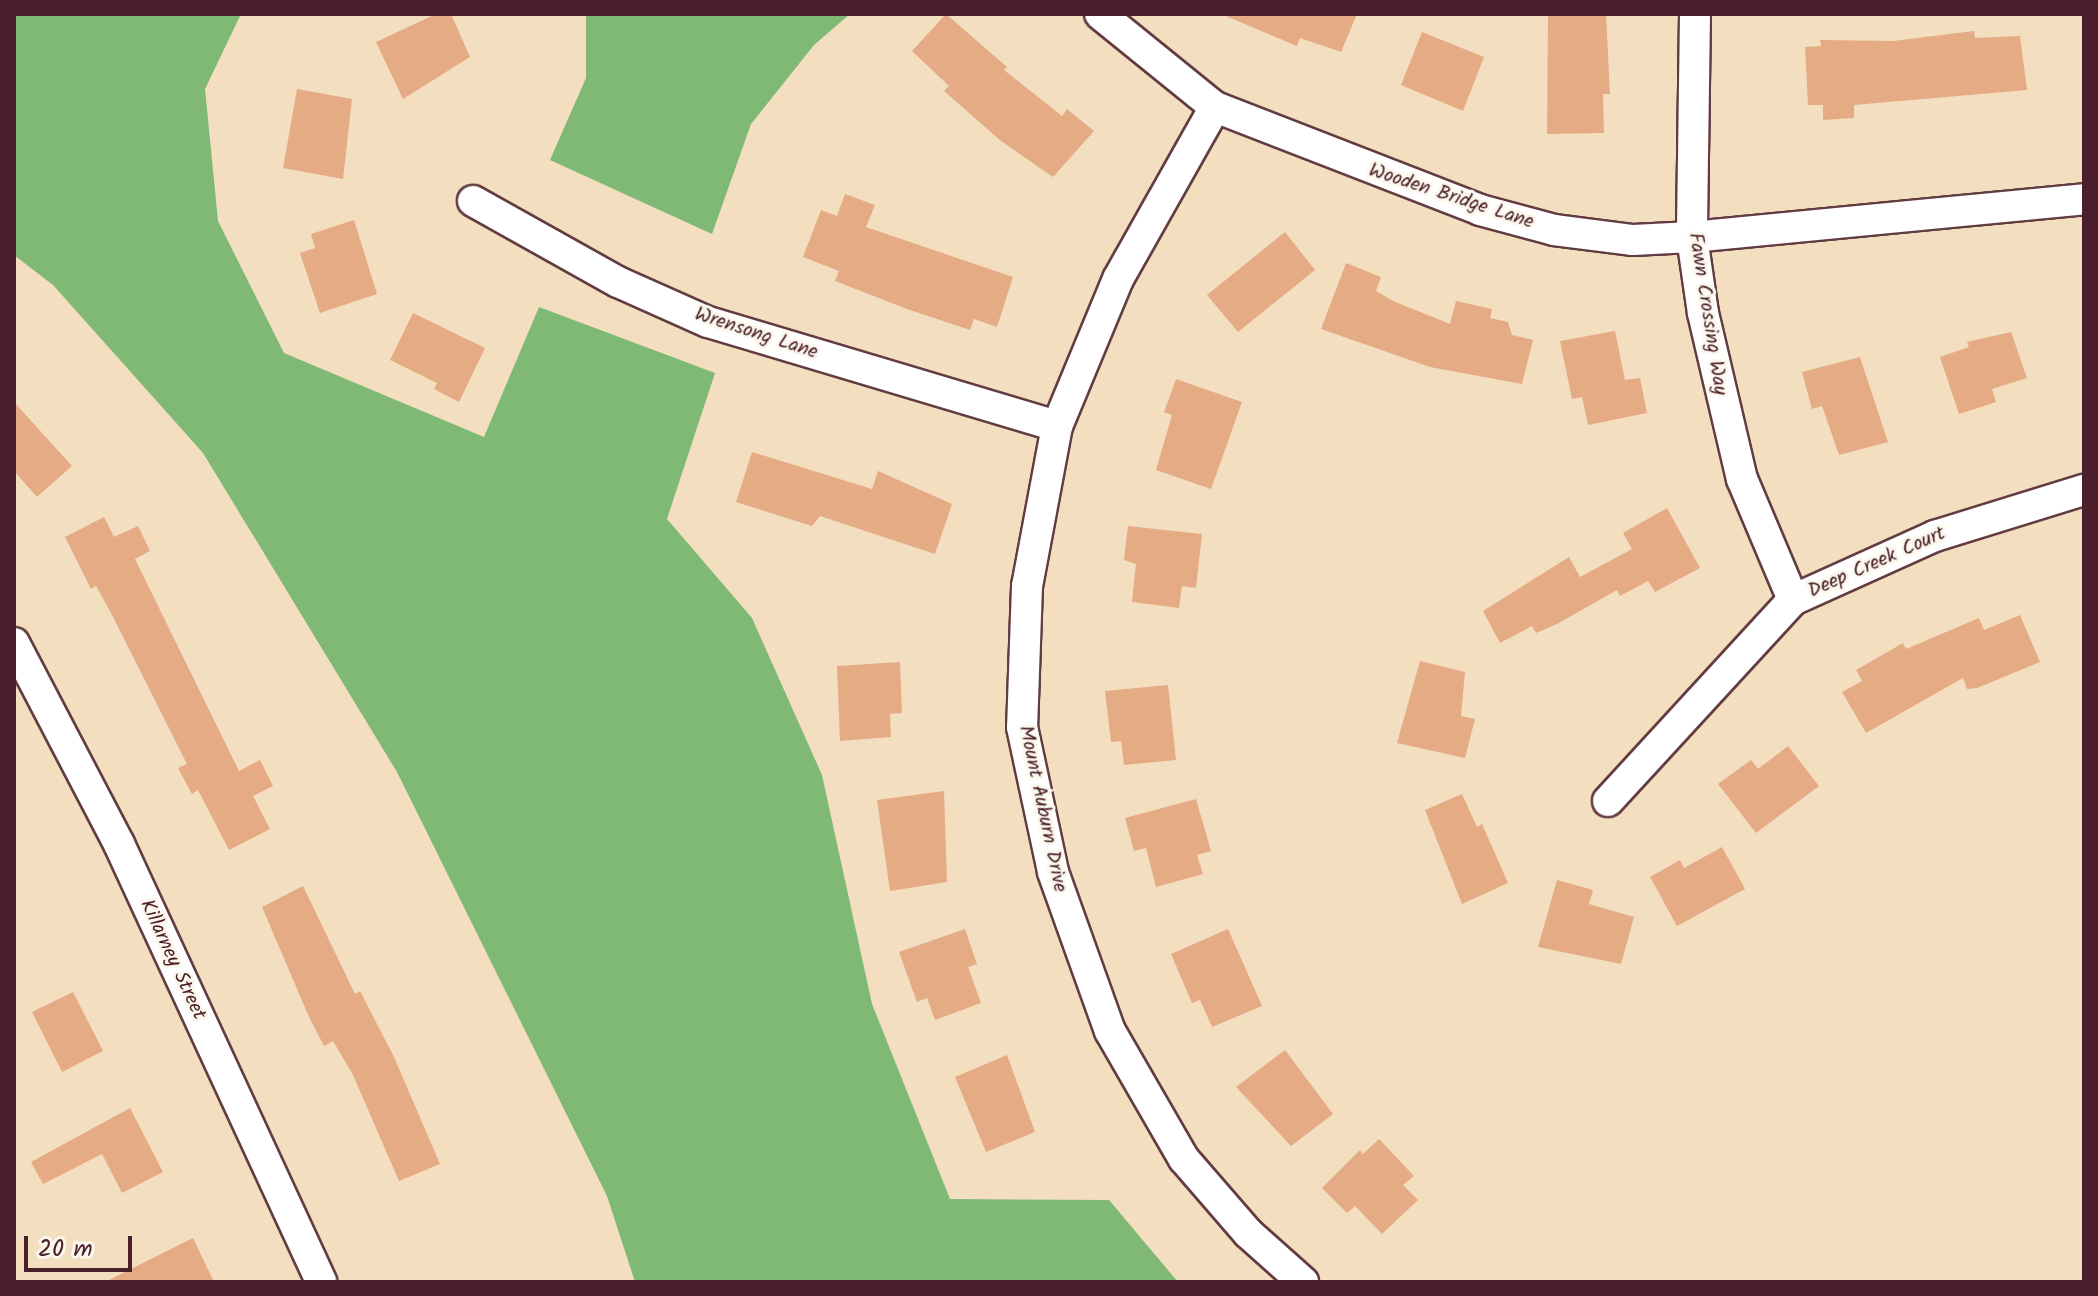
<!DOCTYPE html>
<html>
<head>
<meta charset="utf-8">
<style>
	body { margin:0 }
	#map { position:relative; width:2098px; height:1296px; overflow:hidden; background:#f3dec0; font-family:Kalam,sans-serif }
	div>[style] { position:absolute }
	.forest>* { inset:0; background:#80b876 }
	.building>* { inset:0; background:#e5ab85 }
	.roads { filter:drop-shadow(2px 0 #633c41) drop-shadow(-2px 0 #633c41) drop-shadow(0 2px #633c41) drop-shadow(0 -2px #633c41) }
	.street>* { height:30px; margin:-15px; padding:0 15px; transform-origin:15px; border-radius:15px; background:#fff }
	span { translate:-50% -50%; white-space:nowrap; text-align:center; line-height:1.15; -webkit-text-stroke:6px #fbf7ec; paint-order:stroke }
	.street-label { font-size:20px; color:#4a1f2b }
	.frame { position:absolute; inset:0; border:16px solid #4a1f2b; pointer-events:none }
	.scale { position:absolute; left:24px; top:1236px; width:108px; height:36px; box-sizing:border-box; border:4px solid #4a1f2b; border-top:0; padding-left:10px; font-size:24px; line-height:28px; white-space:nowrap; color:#4a1f2b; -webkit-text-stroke:6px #fbf7ec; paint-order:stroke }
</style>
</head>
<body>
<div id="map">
	<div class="forest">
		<div style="clip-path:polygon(14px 14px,241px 14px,205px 89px,218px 221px,284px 353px,484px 437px,539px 307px,715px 373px,667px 519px,752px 618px,822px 775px,872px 1004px,950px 1199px,1109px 1200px,1178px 1282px,635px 1282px,607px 1196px,397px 772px,203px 453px,53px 285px,14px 255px)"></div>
		<div style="clip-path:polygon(586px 14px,850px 14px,814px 45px,751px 124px,712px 234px,550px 160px,586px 78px)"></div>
	</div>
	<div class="building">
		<div style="clip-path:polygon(436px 14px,451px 14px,470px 57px,403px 99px,376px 42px)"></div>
		<div style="clip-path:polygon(946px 14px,1007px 67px,1004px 70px,1062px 116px,1067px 109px,1094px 131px,1053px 177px,1001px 141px,944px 91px,949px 86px,912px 51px)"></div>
		<div style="clip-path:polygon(1221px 14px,1357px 14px,1341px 52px,1300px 38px,1297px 46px)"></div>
		<div style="clip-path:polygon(1548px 14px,1606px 14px,1610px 94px,1603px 94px,1604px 133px,1547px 134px)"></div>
		<div style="clip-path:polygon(1974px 31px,1975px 38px,2020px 36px,2027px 90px,1854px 105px,1854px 118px,1823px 120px,1823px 105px,1808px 105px,1805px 47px,1821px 46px,1820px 40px,1893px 41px)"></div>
		<div style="clip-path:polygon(1422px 32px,1484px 57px,1463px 111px,1401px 85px)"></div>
		<div style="clip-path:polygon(297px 89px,352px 99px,343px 179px,283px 168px)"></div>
		<div style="clip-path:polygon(845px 194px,875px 205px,866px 227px,1013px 277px,997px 327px,974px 319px,970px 330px,907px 309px,835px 281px,839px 271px,803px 257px,821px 210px,837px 216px)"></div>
		<div style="clip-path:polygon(354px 220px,377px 294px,320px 313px,300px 253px,315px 248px,311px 234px)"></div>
		<div style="clip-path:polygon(1285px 232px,1315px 270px,1238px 332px,1207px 295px)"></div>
		<div style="clip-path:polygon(1346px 263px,1381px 277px,1376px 291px,1393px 301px,1450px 324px,1456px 301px,1492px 309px,1490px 318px,1508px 322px,1512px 335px,1533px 340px,1522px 384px,1430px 367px,1321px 329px)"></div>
		<div style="clip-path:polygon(413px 313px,485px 348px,459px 402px,434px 389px,437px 383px,390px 360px)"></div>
		<div style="clip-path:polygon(1615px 331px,1625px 380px,1640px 378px,1647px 413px,1588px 425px,1582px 397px,1572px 399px,1560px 341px)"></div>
		<div style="clip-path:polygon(2011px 332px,2027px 378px,1992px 389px,1996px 402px,1959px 414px,1940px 357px,1969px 347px,1967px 342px)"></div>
		<div style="clip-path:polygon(1860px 357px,1888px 442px,1839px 455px,1822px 406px,1812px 409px,1802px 372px)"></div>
		<div style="clip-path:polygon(1176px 379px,1242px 402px,1211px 489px,1156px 470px,1172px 415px,1164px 412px)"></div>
		<div style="clip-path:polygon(14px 402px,72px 466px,37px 497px,14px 471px)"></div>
		<div style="clip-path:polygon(752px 452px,872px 489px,878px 471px,952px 504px,935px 554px,820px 516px,812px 526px,736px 502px)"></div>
		<div style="clip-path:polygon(1667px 508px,1700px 568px,1655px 592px,1648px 581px,1620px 596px,1617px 590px,1557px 624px,1536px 633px,1532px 626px,1500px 643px,1483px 611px,1569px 557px,1580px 577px,1632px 549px,1623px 533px)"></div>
		<div style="clip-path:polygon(104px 517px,114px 537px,138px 526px,150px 551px,135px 559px,239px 771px,260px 760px,273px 786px,253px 796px,270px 829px,229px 850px,198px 790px,192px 794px,178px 768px,187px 764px,111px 613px,96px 586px,91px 589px,65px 537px)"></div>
		<div style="clip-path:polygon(1128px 526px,1202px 534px,1196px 588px,1182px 586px,1179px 608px,1132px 602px,1136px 564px,1124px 560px)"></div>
		<div style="clip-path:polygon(2020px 615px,2040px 662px,1977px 688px,1967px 689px,1963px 678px,1866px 733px,1842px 692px,1862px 681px,1856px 670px,1903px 643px,1906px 649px,1979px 618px,1984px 630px)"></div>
		<div style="clip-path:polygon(1420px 661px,1465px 672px,1461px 716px,1475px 719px,1465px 758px,1397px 743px)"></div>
		<div style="clip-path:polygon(900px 662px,902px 713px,890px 714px,891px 737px,840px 741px,837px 666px)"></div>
		<div style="clip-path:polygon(1168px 685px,1176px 760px,1124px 765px,1121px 741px,1111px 742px,1105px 691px)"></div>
		<div style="clip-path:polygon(1788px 746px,1819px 786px,1756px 833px,1718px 784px,1751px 760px,1758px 769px)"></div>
		<div style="clip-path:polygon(944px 791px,947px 882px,890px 891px,877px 800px)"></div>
		<div style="clip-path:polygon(1462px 794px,1477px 827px,1482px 824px,1508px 883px,1462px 904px,1425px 810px)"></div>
		<div style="clip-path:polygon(1196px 799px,1211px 851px,1197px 855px,1203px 874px,1156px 887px,1146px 848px,1134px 851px,1125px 818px)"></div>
		<div style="clip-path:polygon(1722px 847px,1745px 889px,1677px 926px,1650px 877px,1680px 860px,1684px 868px)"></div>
		<div style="clip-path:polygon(1557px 880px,1593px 890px,1589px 904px,1634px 917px,1621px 964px,1538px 947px)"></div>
		<div style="clip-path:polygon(303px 886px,355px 994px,360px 991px,394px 1057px,440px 1164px,399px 1181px,353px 1075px,333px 1041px,324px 1046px,309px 1017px,262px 907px)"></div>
		<div style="clip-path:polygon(965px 929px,977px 964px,968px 967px,981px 1003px,935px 1020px,927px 998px,917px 1002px,899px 952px)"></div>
		<div style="clip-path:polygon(1228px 929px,1262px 1006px,1212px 1027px,1200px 1000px,1192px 1003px,1171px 954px)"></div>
		<div style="clip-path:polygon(73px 992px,103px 1051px,62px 1072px,32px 1012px)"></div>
		<div style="clip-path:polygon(1285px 1050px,1333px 1114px,1291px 1146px,1236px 1087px)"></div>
		<div style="clip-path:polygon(1007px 1055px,1035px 1132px,986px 1152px,955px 1077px)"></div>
		<div style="clip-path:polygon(130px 1108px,163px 1172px,122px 1193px,102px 1154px,43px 1184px,31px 1162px)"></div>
		<div style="clip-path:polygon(1379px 1139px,1414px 1176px,1403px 1185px,1418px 1200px,1382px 1234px,1355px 1206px,1347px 1213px,1322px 1188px,1360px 1150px,1363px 1154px)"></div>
		<div style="clip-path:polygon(193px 1238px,214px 1282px,105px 1282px)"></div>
	</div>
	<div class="roads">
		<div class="street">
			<div style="left:1100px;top:14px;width:148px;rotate:39deg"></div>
			<div style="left:1215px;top:107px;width:284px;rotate:21.2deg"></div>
			<div style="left:1480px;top:210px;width:77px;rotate:15.1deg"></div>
			<div style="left:1554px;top:230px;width:80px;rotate:7.2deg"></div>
			<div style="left:1633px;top:240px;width:59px;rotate:-2.9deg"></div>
			<div style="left:1692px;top:237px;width:394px;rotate:-5.5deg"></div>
			<div style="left:1695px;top:14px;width:223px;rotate:90.8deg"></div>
			<div style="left:1692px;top:237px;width:77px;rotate:81.8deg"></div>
			<div style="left:1703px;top:313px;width:171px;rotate:76.8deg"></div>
			<div style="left:1742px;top:479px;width:131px;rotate:67.1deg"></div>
			<div style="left:1215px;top:107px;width:197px;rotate:119.4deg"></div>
			<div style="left:1118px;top:279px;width:159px;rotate:112.5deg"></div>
			<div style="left:1057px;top:426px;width:163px;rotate:100.6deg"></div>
			<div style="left:1027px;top:586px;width:141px;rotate:92deg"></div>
			<div style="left:1022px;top:727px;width:148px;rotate:77.9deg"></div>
			<div style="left:1053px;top:872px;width:169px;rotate:70.3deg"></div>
			<div style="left:1110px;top:1031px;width:148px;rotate:60deg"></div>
			<div style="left:1184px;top:1159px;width:98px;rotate:49.1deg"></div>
			<div style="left:1248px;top:1233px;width:74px;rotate:41.7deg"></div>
			<div style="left:473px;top:201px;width:166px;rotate:29.2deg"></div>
			<div style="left:618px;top:282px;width:98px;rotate:24deg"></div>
			<div style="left:708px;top:322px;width:364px;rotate:16.6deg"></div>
			<div style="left:14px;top:643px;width:227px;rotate:62.4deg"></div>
			<div style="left:119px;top:844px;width:482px;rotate:65.2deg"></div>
			<div style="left:1608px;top:801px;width:273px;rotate:-47.4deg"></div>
			<div style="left:1793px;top:600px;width:156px;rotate:-24.3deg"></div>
			<div style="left:1935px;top:536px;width:156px;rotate:-17.2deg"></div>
		</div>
	</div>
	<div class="street-label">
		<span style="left:1451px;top:197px;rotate:18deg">Wooden Bridge Lane</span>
		<span style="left:1707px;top:314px;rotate:81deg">Fawn Crossing Way</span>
		<span style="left:756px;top:334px;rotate:18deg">Wrensong Lane</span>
		<span style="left:1877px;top:563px;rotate:-24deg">Deep Creek Court</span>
		<span style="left:1042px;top:809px;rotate:78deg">Mount Auburn Drive</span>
		<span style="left:172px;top:960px;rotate:65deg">Killarney Street</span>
	</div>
	<div class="frame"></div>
	<div class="scale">20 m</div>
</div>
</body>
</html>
